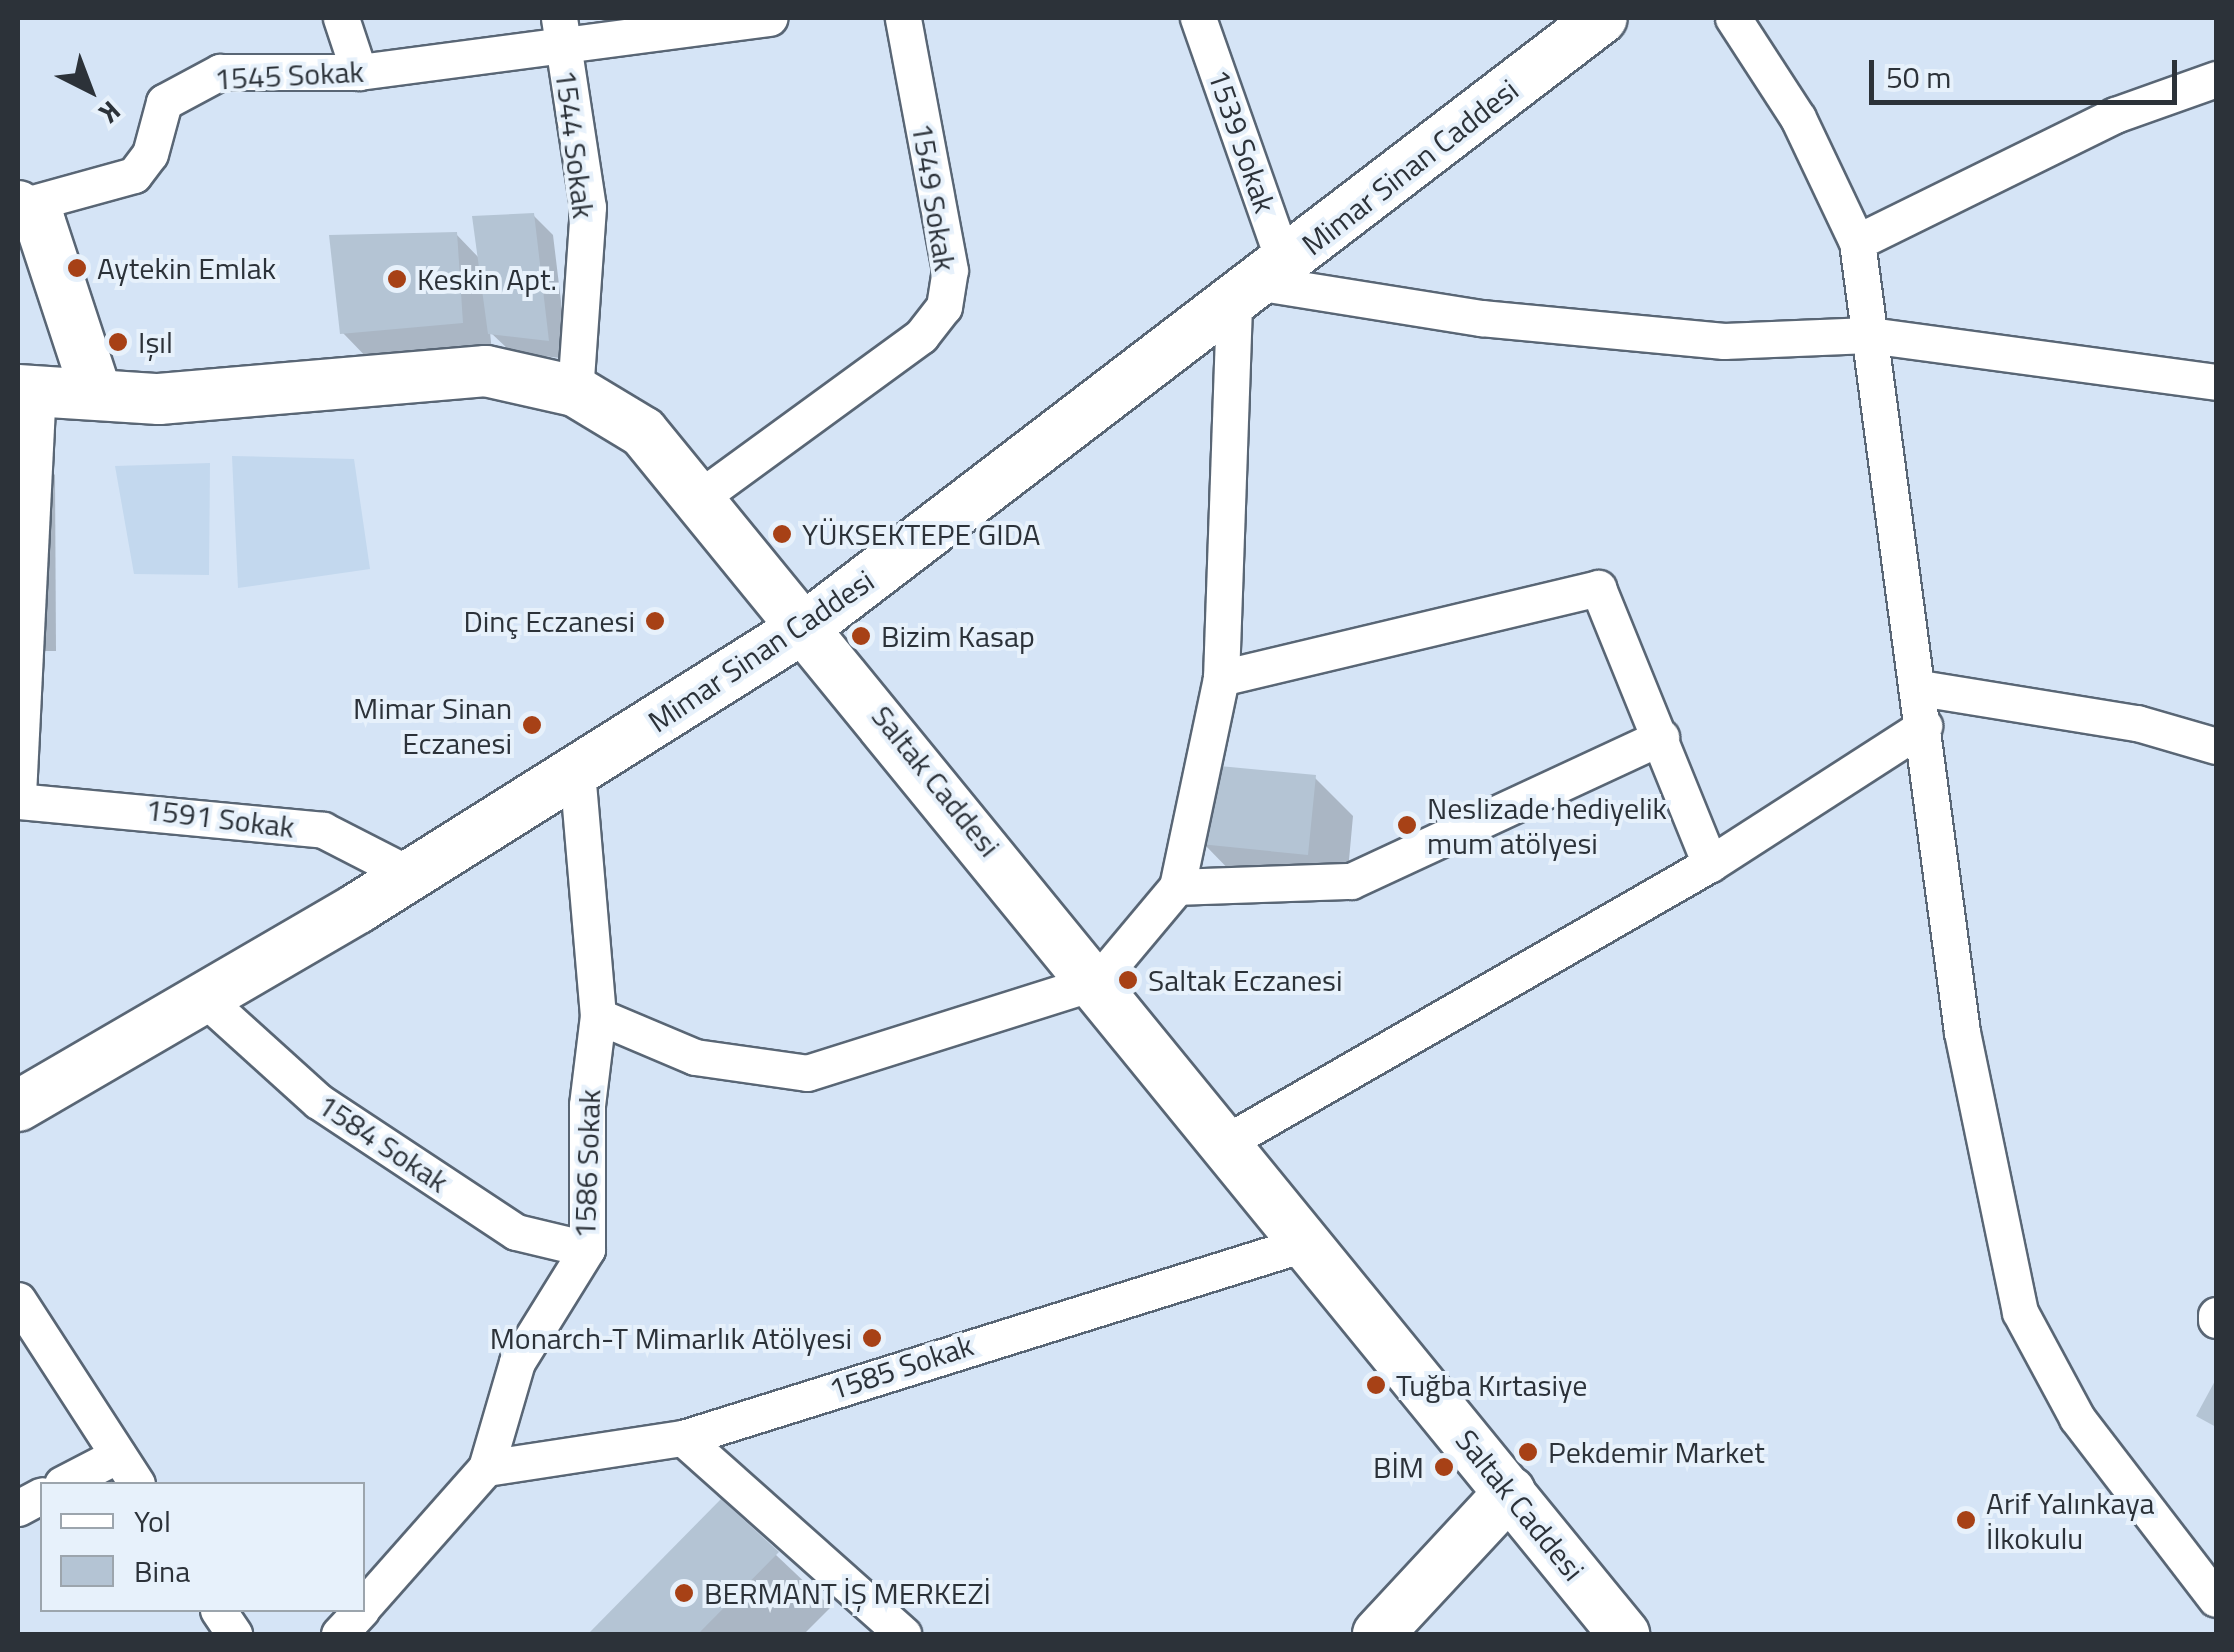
<!DOCTYPE html>
<html>
<head>
<meta charset="utf-8">
<style>
	body { margin:0 }
	#map { position:relative; width:2234px; height:1652px; overflow:hidden; background:#d5e4f6; font-family:"Titillium Web",sans-serif }
	div>[style] { position:absolute }
	.built>* { inset:0; background:#c3d8ee }
	.shadow>* { inset:0; background:#0003 }
	.building>* { inset:0; background:#b4c4d4 }
	.roads { filter:drop-shadow(2px 0 #596675) drop-shadow(-2px 0 #596675) drop-shadow(0 2px #596675) drop-shadow(0 -2px #596675) }
	.street>* { height:35px; margin:-17.5px; padding:0 17.5px; transform-origin:17.5px; border-radius:17.5px; background:#fff }
	.secondary>* { height:50px; margin:-25px; padding:0 25px; transform-origin:25px; border-radius:25px; background:#fff }
	.dots>* { width:28px; height:28px; translate:-50% -50%; box-sizing:border-box; border:5px solid #e7f1fb; border-radius:50% }
	span { translate:-50% -50%; white-space:nowrap; text-align:center; line-height:1.15; -webkit-text-stroke:8px #e7f1fb; paint-order:stroke }
	.street-label { font-size:30px; color:#2c3239 }
	.poi-label { font-size:30px; color:#2c3239 }
	.left { translate:0 -50%; text-align:left }
	.right { translate:-100% -50%; text-align:right }
	.frame { position:absolute; inset:0; border:20px solid #2c3239; pointer-events:none }
	.legend { position:absolute; left:40px; top:1482px; width:325px; height:130px; box-sizing:border-box; background:#e7f1fb; border:2px solid #9ca5ad; margin:0; padding:12px 18px; list-style:none; font-size:30px; color:#2c3239 }
	.legend li { display:flex; align-items:center; gap:20px; height:50px }
	.legend b { width:50px; border:2px solid #9ca5ad }
	.north { position:absolute; left:40px; top:40px; width:100px; height:100px; -webkit-text-stroke:8px #e7f1fb; paint-order:stroke; rotate:138deg; font-size:28px; font-weight:700; line-height:40px; text-align:center; color:#2c3239 }
	.north::after { content:''; display:block; margin:auto; width:35px; height:45px; background:#2c3239; clip-path:polygon(50% 0,100% 100%,50% 72%,0 100%) }
	.scale { position:absolute; left:1869px; top:60px; width:308px; height:45px; box-sizing:border-box; border:5px solid #2c3239; border-top:0; padding-left:12px; font-size:30px; line-height:35px; white-space:nowrap; color:#2c3239; -webkit-text-stroke:8px #e7f1fb; paint-order:stroke }
</style>
</head>
<body>
<div id="map">
	<div class="built">
		<div style="clip-path:polygon(232px 456px,354px 459px,370px 569px,238px 588px)"></div>
		<div style="clip-path:polygon(210px 463px,209px 575px,134px 574px,115px 466px)"></div>
	</div>
	<div class="shadow">
		<div style="clip-path:polygon(533px 215px,553px 235px,568px 359px,511px 352px,490px 332px,492px 352px,372px 363px,343px 333px,456px 234px,480px 259px)"></div>
		<div style="clip-path:polygon(18px 438px,55px 475px,56px 651px,18px 651px)"></div>
		<div style="clip-path:polygon(1315px 778px,1353px 816px,1346px 893px,1241px 882px,1203px 843px)"></div>
		<div style="clip-path:polygon(721px 1503px,831px 1607px,804px 1634px,591px 1634px)"></div>
	</div>
	<div class="building">
		<div style="clip-path:polygon(534px 213px,549px 341px,488px 334px,472px 216px)"></div>
		<div style="clip-path:polygon(457px 232px,463px 323px,340px 334px,329px 235px)"></div>
		<div style="clip-path:polygon(1209px 765px,1316px 775px,1308px 855px,1200px 844px)"></div>
		<div style="clip-path:polygon(2216px 1379px,2216px 1427px,2196px 1416px)"></div>
		<div style="clip-path:polygon(721px 1499px,779px 1552px,698px 1634px,588px 1634px)"></div>
	</div>
	<div class="roads">
		<div class="street">
			<div style="left:341px;top:18px;width:57px;rotate:71.6deg"></div>
			<div style="left:559px;top:18px;width:191px;rotate:81.3deg"></div>
			<div style="left:588px;top:207px;width:184px;rotate:94deg"></div>
			<div style="left:1198px;top:18px;width:262px;rotate:70.6deg"></div>
			<div style="left:1733px;top:18px;width:119px;rotate:57deg"></div>
			<div style="left:1798px;top:118px;width:137px;rotate:64.6deg"></div>
			<div style="left:1857px;top:242px;width:797px;rotate:82.43deg"></div>
			<div style="left:1962px;top:1032px;width:286px;rotate:78.3deg"></div>
			<div style="left:2020px;top:1312px;width:120px;rotate:61.7deg"></div>
			<div style="left:2077px;top:1418px;width:228px;rotate:52.5deg"></div>
			<div style="left:18px;top:207px;width:120px;rotate:-15.4deg"></div>
			<div style="left:134px;top:175px;width:26px;rotate:-53deg"></div>
			<div style="left:150px;top:154px;width:54px;rotate:-74.9deg"></div>
			<div style="left:164px;top:102px;width:64px;rotate:-28.2deg"></div>
			<div style="left:220px;top:72px;width:139px"></div>
			<div style="left:359px;top:72px;width:414px;rotate:-7.5deg"></div>
			<div style="left:1857px;top:242px;width:288px;rotate:-26.2deg"></div>
			<div style="left:2115px;top:115px;width:107px;rotate:-19.6deg"></div>
			<div style="left:1262px;top:283px;width:222px;rotate:9.1deg"></div>
			<div style="left:1481px;top:318px;width:244px;rotate:5.4deg"></div>
			<div style="left:1724px;top:341px;width:145px;rotate:-2.4deg"></div>
			<div style="left:1869px;top:335px;width:350px;rotate:7.7deg"></div>
			<div style="left:699px;top:498px;width:275px;rotate:-36.1deg"></div>
			<div style="left:921px;top:336px;width:37px;rotate:-52deg"></div>
			<div style="left:944px;top:307px;width:37px;rotate:-81deg"></div>
			<div style="left:950px;top:270px;width:256px;rotate:-100.6deg"></div>
			<div style="left:1221px;top:678px;width:388px;rotate:-13.4deg"></div>
			<div style="left:1598px;top:588px;width:298px;rotate:67.9deg"></div>
			<div style="left:1920px;top:688px;width:220px;rotate:9.2deg"></div>
			<div style="left:2137px;top:723px;width:82px;rotate:16.2deg"></div>
			<div style="left:18px;top:795px;width:405px;rotate:-87.2deg"></div>
			<div style="left:18px;top:801px;width:306px;rotate:5.4deg"></div>
			<div style="left:323px;top:830px;width:99px;rotate:27.1deg"></div>
			<div style="left:1177px;top:887px;width:174px;rotate:-2deg"></div>
			<div style="left:1351px;top:881px;width:342px;rotate:-24.9deg"></div>
			<div style="left:203px;top:997px;width:155px;rotate:42.1deg"></div>
			<div style="left:318px;top:1101px;width:237px;rotate:33.5deg"></div>
			<div style="left:516px;top:1232px;width:73px;rotate:13.5deg"></div>
			<div style="left:598px;top:1016px;width:105px;rotate:22.9deg"></div>
			<div style="left:695px;top:1057px;width:113px;rotate:8.1deg"></div>
			<div style="left:807px;top:1073px;width:305px;rotate:-17.5deg"></div>
			<div style="left:1098px;top:981px;width:123px;rotate:-50deg"></div>
			<div style="left:1177px;top:887px;width:214px;rotate:-78.1deg"></div>
			<div style="left:1221px;top:678px;width:374px;rotate:-88deg"></div>
			<div style="left:1228px;top:1141px;width:556px;rotate:-29.89deg"></div>
			<div style="left:1710px;top:864px;width:255px;rotate:-32.8deg"></div>
			<div style="left:18px;top:1300px;width:219px;rotate:57.1deg"></div>
			<div style="left:2216px;top:1315px;width:5px;rotate:90deg"></div>
			<div style="left:683px;top:1438px;width:295px;rotate:41.7deg"></div>
			<div style="left:486px;top:1468px;width:199px;rotate:-8.7deg"></div>
			<div style="left:683px;top:1438px;width:657px;rotate:-17.36deg"></div>
			<div style="left:62px;top:1484px;width:63px;rotate:-27.4deg"></div>
			<div style="left:18px;top:1508px;width:27px;rotate:-28deg"></div>
			<div style="left:362px;top:1608px;width:187px;rotate:-48.5deg"></div>
			<div style="left:486px;top:1468px;width:110px;rotate:-73.7deg"></div>
			<div style="left:517px;top:1362px;width:133px;rotate:-58.2deg"></div>
			<div style="left:587px;top:1249px;width:144px;rotate:-90deg"></div>
			<div style="left:587px;top:1105px;width:90px;rotate:-83deg"></div>
			<div style="left:598px;top:1016px;width:245px;rotate:-94.9deg"></div>
			<div style="left:218px;top:1610px;width:29px;rotate:56deg"></div>
			<div style="left:339px;top:1634px;width:33px;rotate:-47deg"></div>
		</div>
		<div class="secondary">
			<div style="left:18px;top:206px;width:27px;rotate:36deg"></div>
			<div style="left:40px;top:222px;width:179px;rotate:71.8deg"></div>
			<div style="left:18px;top:390px;width:141px;rotate:3.7deg"></div>
			<div style="left:159px;top:399px;width:328px;rotate:-4.9deg"></div>
			<div style="left:486px;top:371px;width:91px;rotate:12.7deg"></div>
			<div style="left:575px;top:391px;width:79px;rotate:31.1deg"></div>
			<div style="left:643px;top:432px;width:1552px;rotate:50.78deg"></div>
			<div style="left:18px;top:1106px;width:393px;rotate:-30.2deg"></div>
			<div style="left:358px;top:908px;width:532px;rotate:-32.17deg"></div>
			<div style="left:808px;top:625px;width:999px;rotate:-37.4deg"></div>
			<div style="left:1378px;top:1634px;width:194px;rotate:-47.1deg"></div>
		</div>
	</div>
	<div class="dots">
		<div style="left:77px;top:268px;background:#a74116"></div>
		<div style="left:397px;top:279px;background:#a74116"></div>
		<div style="left:118px;top:342px;background:#a74116"></div>
		<div style="left:782px;top:534px;background:#a74116"></div>
		<div style="left:655px;top:621px;background:#a74116"></div>
		<div style="left:861px;top:636px;background:#a74116"></div>
		<div style="left:532px;top:725px;background:#a74116"></div>
		<div style="left:1407px;top:825px;background:#a74116"></div>
		<div style="left:1128px;top:980px;background:#a74116"></div>
		<div style="left:872px;top:1338px;background:#a74116"></div>
		<div style="left:1376px;top:1385px;background:#a74116"></div>
		<div style="left:1528px;top:1452px;background:#a74116"></div>
		<div style="left:1444px;top:1467px;background:#a74116"></div>
		<div style="left:1966px;top:1520px;background:#a74116"></div>
		<div style="left:684px;top:1593px;background:#a74116"></div>
	</div>
	<div class="street-label">
		<span style="left:289px;top:75px;rotate:-3deg">1545 Sokak</span>
		<span style="left:1242px;top:141px;rotate:71deg">1539 Sokak</span>
		<span style="left:575px;top:144px;rotate:83deg">1544 Sokak</span>
		<span style="left:1410px;top:167px;rotate:-38deg">Mimar Sinan Caddesi</span>
		<span style="left:934px;top:197px;rotate:81deg">1549 Sokak</span>
		<span style="left:761px;top:651px;rotate:-34deg">Mimar Sinan Caddesi</span>
		<span style="left:936px;top:781px;rotate:51deg">Saltak Caddesi</span>
		<span style="left:220px;top:818px;rotate:7deg">1591 Sokak</span>
		<span style="left:383px;top:1143px;rotate:34deg">1584 Sokak</span>
		<span style="left:587px;top:1164px;rotate:-88deg">1586 Sokak</span>
		<span style="left:901px;top:1367px;rotate:-18deg">1585 Sokak</span>
		<span style="left:1520px;top:1505px;rotate:51deg">Saltak Caddesi</span>
	</div>
	<div class="poi-label">
		<span class="left" style="left:97px;top:268px">Aytekin Emlak</span>
		<span class="left" style="left:417px;top:279px">Keskin Apt.</span>
		<span class="left" style="left:138px;top:342px">Işıl</span>
		<span class="left" style="left:802px;top:534px">YÜKSEKTEPE GIDA</span>
		<span class="right" style="left:635px;top:621px">Dinç Eczanesi</span>
		<span class="left" style="left:881px;top:636px">Bizim Kasap</span>
		<span class="right" style="left:512px;top:725px">Mimar Sinan<br>Eczanesi</span>
		<span class="left" style="left:1427px;top:825px">Neslizade hediyelik<br>mum atölyesi</span>
		<span class="left" style="left:1148px;top:980px">Saltak Eczanesi</span>
		<span class="right" style="left:852px;top:1338px">Monarch-T Mimarlık Atölyesi</span>
		<span class="left" style="left:1396px;top:1385px">Tuğba Kırtasiye</span>
		<span class="left" style="left:1548px;top:1452px">Pekdemir Market</span>
		<span class="right" style="left:1424px;top:1467px">BİM</span>
		<span class="left" style="left:1986px;top:1520px">Arif Yalınkaya<br>İlkokulu</span>
		<span class="left" style="left:704px;top:1593px">BERMANT İŞ MERKEZİ</span>
	</div>
	<div class="frame"></div>
	<ul class="legend">
	<li><b style="height:12px;background:#fff"></b>Yol</li>
	<li><b style="height:28px;background:#b4c4d4"></b>Bina</li>
	</ul>
	<div class="north">K</div>
	<div class="scale">50 m</div>
</div>
</body>
</html>
